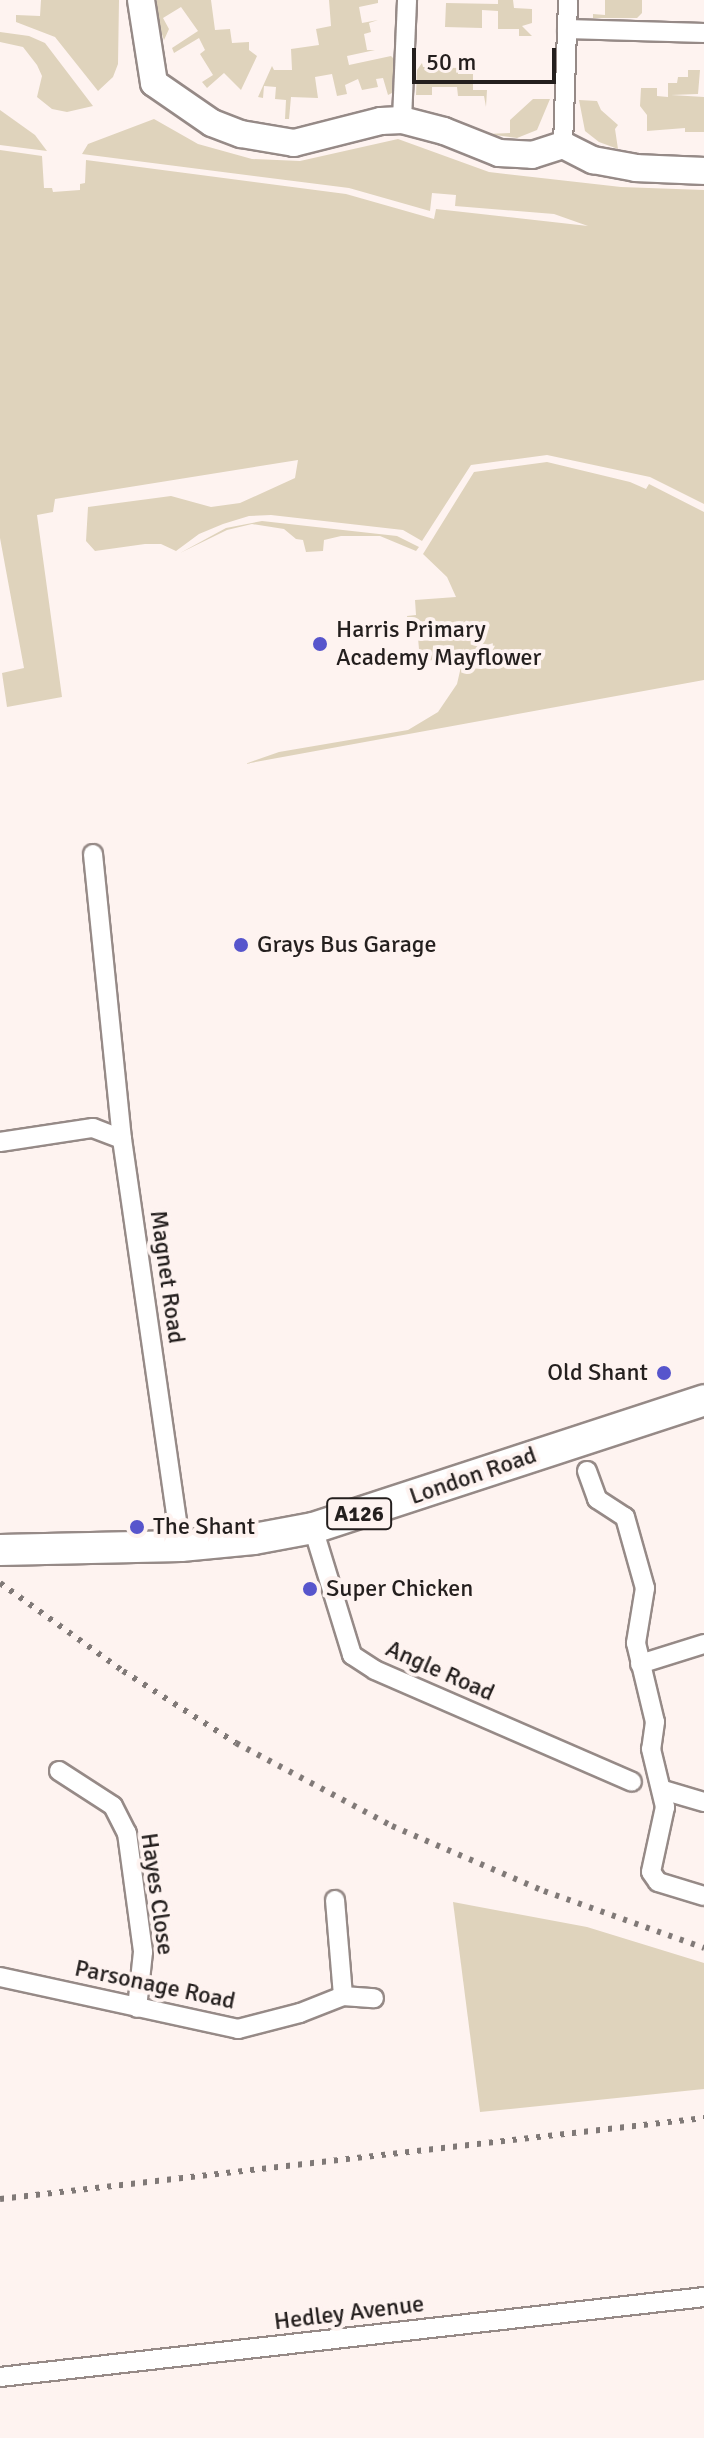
<!DOCTYPE html>
<html>
<head>
<meta charset="utf-8">
<style>
	body { margin:0 }
	#map { position:relative; width:704px; height:2438px; overflow:hidden; background:#fef3f0; font-family:Signika,sans-serif }
	div>[style] { position:absolute }
	.green>* { inset:0; background:#dfd3bc }
	.roads { filter:drop-shadow(2px 0 #968a87) drop-shadow(-2px 0 #968a87) drop-shadow(0 2px #968a87) drop-shadow(0 -2px #968a87) }
	.street>* { height:18px; margin:-9px; padding:0 9px; transform-origin:9px; border-radius:9px; background:#fff }
	.secondary>* { height:26px; margin:-13px; padding:0 13px; transform-origin:13px; border-radius:13px; background:#fff }
	.primary>* { height:30px; margin:-15px; padding:0 15px; transform-origin:15px; border-radius:15px; background:#fff }
	.rail>* { height:6px; margin-top:-3px; transform-origin:0; background:repeating-linear-gradient(90deg,#807977 0 4px,transparent 0 12px) }
	.dots>* { width:22px; height:22px; translate:-50% -50%; box-sizing:border-box; border:4px solid #fef3f0; border-radius:50% }
	span { translate:-50% -50%; white-space:nowrap; text-align:center; line-height:1.15; -webkit-text-stroke:8px #fef3f0; paint-order:stroke }
	.shield-label span { padding:2px 6px; background:#fef3f0; border:2px solid; border-radius:6px; -webkit-text-stroke-width:0 }
	.shield-label { font-size:22px; color:#241f1e; font-weight:700 }
	.poi-label { font-size:24px; color:#241f1e }
	.left { translate:0 -50%; text-align:left }
	.right { translate:-100% -50%; text-align:right }
	.street-label { font-size:24px; color:#241f1e }
	.scale { position:absolute; left:412px; top:48px; width:144px; height:36px; box-sizing:border-box; border:4px solid #241f1e; border-top:0; padding-left:10px; font-size:24px; line-height:28px; white-space:nowrap; color:#241f1e; -webkit-text-stroke:6px #fef3f0; paint-order:stroke }
</style>
</head>
<body>
<div id="map">
	<div class="green">
		<div style="clip-path:polygon(41px 0,119px 0,118px 64px,113px 77px,98px 91px,55px 37px,16px 22px,16px 15px,40px 16px)"></div>
		<div style="clip-path:polygon(157px 0,211px 0,215px 30px,230px 29px,232px 43px,249px 42px,249px 50px,257px 56px,241px 90px,224px 73px,207px 88px,202px 82px,213px 75px,200px 54px,205px 50px,199px 38px,174px 53px,172px 48px,198px 31px,181px 7px,163px 18px,169px 29px,164px 40px,154px 11px)"></div>
		<div style="clip-path:polygon(329px 0,378px 0,378px 3px,359px 7px,362px 23px,378px 20px,369px 23px,371px 32px,364px 34px,367px 50px,375px 50px,347px 56px,349px 65px,391px 56px,394px 59px,392px 93px,388px 95px,383px 78px,376px 79px,378px 87px,362px 90px,358px 79px,345px 85px,347px 94px,337px 96px,332px 74px,315px 77px,318px 98px,291px 97px,289px 119px,285px 119px,286px 100px,275px 99px,276px 87px,264px 86px,263px 98px,258px 97px,272px 66px,274px 70px,292px 70px,291px 49px,319px 45px,316px 29px,331px 26px)"></div>
		<div style="clip-path:polygon(498px 0,513px 0,514px 8px,532px 9px,532px 23px,522px 26px,532px 36px,519px 36px,519px 29px,498px 29px,498px 11px,482px 10px,482px 28px,445px 27px,446px 3px,498px 4px)"></div>
		<div style="clip-path:polygon(605px 0,642px 0,642px 13px,637px 18px,593px 18px,593px 14px,605px 15px)"></div>
		<div style="clip-path:polygon(0 32px,29px 36px,45px 43px,93px 106px,67px 112px,52px 109px,37px 97px,42px 76px,37px 65px,23px 47px,0 42px)"></div>
		<div style="clip-path:polygon(422px 63px,423px 67px,458px 68px,458px 74px,473px 74px,473px 90px,487px 90px,486px 107px,484px 96px,458px 96px,457px 87px,432px 87px,432px 95px,416px 95px,417px 70px)"></div>
		<div style="clip-path:polygon(688px 70px,700px 70px,698px 94px,671px 95px,704px 97px,704px 132px,685px 132px,685px 128px,647px 131px,647px 115px,640px 106px,641px 88px,657px 88px,657px 96px,668px 97px,668px 83px,677px 83px,678px 77px,688px 77px)"></div>
		<div style="clip-path:polygon(533px 99px,550px 99px,537px 130px,517px 138px,487px 134px,510px 133px,510px 120px)"></div>
		<div style="clip-path:polygon(579px 100px,597px 101px,601px 110px,618px 125px,615px 129px,618px 149px,599px 142px,585px 131px)"></div>
		<div style="clip-path:polygon(0 110px,35px 135px,47px 151px,0 145px)"></div>
		<div style="clip-path:polygon(154px 119px,198px 144px,252px 159px,300px 161px,398px 139px,489px 172px,621px 187px,704px 190px,704px 504px,650px 477px,547px 455px,471px 465px,422px 541px,403px 530px,271px 515px,249px 516px,223px 524px,199px 534px,176px 551px,161px 544px,145px 544px,95px 551px,86px 541px,88px 507px,171px 496px,211px 507px,240px 503px,295px 478px,298px 460px,55px 499px,53px 512px,37px 515px,62px 697px,7px 707px,2px 673px,24px 668px,0 538px,0 150px,42px 156px,44px 188px,52px 188px,53px 192px,80px 190px,80px 184px,85px 183px,86px 160px,346px 194px,434px 219px,436px 209px,588px 226px,554px 214px,455px 206px,456px 195px,432px 193px,430px 211px,349px 188px,82px 154px,88px 144px)"></div>
		<div style="clip-path:polygon(547px 462px,630px 482px,646px 489px,649px 484px,704px 512px,704px 680px,245px 764px,279px 752px,408px 730px,438px 712px,457px 684px,463px 658px,420px 661px,417px 626px,408px 626px,407px 616px,416px 615px,415px 600px,456px 597px,447px 577px,423px 554px,474px 472px)"></div>
		<div style="clip-path:polygon(262px 521px,397px 536px,419px 547px,416px 551px,380px 536px,341px 536px,324px 540px,323px 551px,306px 552px,303px 540px,296px 539px,284px 529px,252px 524px,227px 530px,180px 553px,226px 528px)"></div>
		<div style="clip-path:polygon(453px 1902px,587px 1927px,704px 1963px,704px 2089px,480px 2112px)"></div>
	</div>
	<div class="roads">
		<div class="street">
			<div style="left:567px;top:29px;width:137px;rotate:1.7deg"></div>
			<div style="left:402px;top:120px;width:120px;rotate:-87.6deg"></div>
			<div style="left:563px;top:145px;width:145px;rotate:-88deg"></div>
			<div style="left:93px;top:854px;width:286px;rotate:84.2deg"></div>
			<div style="left:122px;top:1139px;width:411px;rotate:81.8deg"></div>
			<div style="left:0;top:1142px;width:94px;rotate:-8.6deg"></div>
			<div style="left:93px;top:1128px;width:31px;rotate:21deg"></div>
			<div style="left:587px;top:1471px;width:30px;rotate:70deg"></div>
			<div style="left:597px;top:1499px;width:33px;rotate:33deg"></div>
			<div style="left:625px;top:1517px;width:74px;rotate:74.3deg"></div>
			<div style="left:645px;top:1588px;width:56px;rotate:99.3deg"></div>
			<div style="left:636px;top:1643px;width:81px;rotate:76.5deg"></div>
			<div style="left:655px;top:1722px;width:27px;rotate:98deg"></div>
			<div style="left:651px;top:1749px;width:60px;rotate:76.4deg"></div>
			<div style="left:665px;top:1807px;width:66px;rotate:102.2deg"></div>
			<div style="left:651px;top:1872px;width:12px;rotate:55deg"></div>
			<div style="left:658px;top:1882px;width:48px;rotate:16.9deg"></div>
			<div style="left:313px;top:1528px;width:133px;rotate:72.9deg"></div>
			<div style="left:352px;top:1655px;width:27px;rotate:33deg"></div>
			<div style="left:375px;top:1670px;width:280px;rotate:23.5deg"></div>
			<div style="left:640px;top:1664px;width:67px;rotate:-17.4deg"></div>
			<div style="left:59px;top:1771px;width:64px;rotate:32.9deg"></div>
			<div style="left:113px;top:1806px;width:30px;rotate:63deg"></div>
			<div style="left:127px;top:1833px;width:120px;rotate:82.3deg"></div>
			<div style="left:143px;top:1952px;width:56px;rotate:96.1deg"></div>
			<div style="left:663px;top:1790px;width:43px;rotate:16.3deg"></div>
			<div style="left:335px;top:1900px;width:96px;rotate:85.2deg"></div>
			<div style="left:0;top:1977px;width:244px;rotate:12.3deg"></div>
			<div style="left:238px;top:2029px;width:64px;rotate:-14.5deg"></div>
			<div style="left:300px;top:2013px;width:46px;rotate:-21.6deg"></div>
			<div style="left:343px;top:1996px;width:31px;rotate:4deg"></div>
			<div style="left:0;top:2377px;width:709px;rotate:-6.48deg"></div>
		</div>
		<div class="secondary">
			<div style="left:141px;top:0;width:84px;rotate:81.1deg"></div>
			<div style="left:154px;top:83px;width:70px;rotate:34.6deg"></div>
			<div style="left:212px;top:123px;width:31px;rotate:21deg"></div>
			<div style="left:241px;top:134px;width:54px;rotate:9.6deg"></div>
			<div style="left:294px;top:143px;width:90px;rotate:-14.2deg"></div>
			<div style="left:381px;top:121px;width:21px;rotate:-3deg"></div>
			<div style="left:402px;top:120px;width:43px;rotate:14.7deg"></div>
			<div style="left:444px;top:131px;width:59px;rotate:21.8deg"></div>
			<div style="left:499px;top:153px;width:33px;rotate:3deg"></div>
			<div style="left:532px;top:155px;width:33px;rotate:-18deg"></div>
			<div style="left:563px;top:145px;width:34px;rotate:27deg"></div>
			<div style="left:593px;top:160px;width:44px;rotate:10.5deg"></div>
			<div style="left:636px;top:168px;width:68px;rotate:2.5deg"></div>
		</div>
		<div class="primary">
			<div style="left:0;top:1550px;width:181px;rotate:-1.3deg"></div>
			<div style="left:181px;top:1546px;width:73px;rotate:-5.5deg"></div>
			<div style="left:254px;top:1539px;width:60px;rotate:-10.6deg"></div>
			<div style="left:313px;top:1528px;width:411px;rotate:-18.1deg"></div>
		</div>
	</div>
	<div class="rail">
		<div style="left:0;top:1583px;width:151px;rotate:35.6deg"></div>
		<div style="left:123px;top:1671px;width:134px;rotate:32.5deg"></div>
		<div style="left:236px;top:1743px;width:177px;rotate:28deg"></div>
		<div style="left:392px;top:1826px;width:165px;rotate:23.2deg"></div>
		<div style="left:544px;top:1891px;width:170px;rotate:19.6deg"></div>
		<div style="left:0;top:2199px;width:709px;rotate:-6.56deg"></div>
	</div>
	<div class="dots">
		<div style="left:320px;top:644px;background:#5755cc"></div>
		<div style="left:241px;top:945px;background:#5755cc"></div>
		<div style="left:664px;top:1373px;background:#5755cc"></div>
		<div style="left:137px;top:1527px;background:#5755cc"></div>
		<div style="left:310px;top:1589px;background:#5755cc"></div>
	</div>
	<div class="shield-label">
		<span style="left:359px;top:1514px">A126</span>
	</div>
	<div class="poi-label">
		<span class="left" style="left:336px;top:644px">Harris Primary<br>Academy Mayflower</span>
		<span class="left" style="left:257px;top:945px">Grays Bus Garage</span>
		<span class="right" style="left:648px;top:1373px">Old Shant</span>
		<span class="left" style="left:153px;top:1527px">The Shant</span>
		<span class="left" style="left:326px;top:1589px">Super Chicken</span>
	</div>
	<div class="street-label">
		<span style="left:167px;top:1277px;rotate:82deg">Magnet Road</span>
		<span style="left:473px;top:1476px;rotate:-19deg">London Road</span>
		<span style="left:440px;top:1671px;rotate:24deg">Angle Road</span>
		<span style="left:157px;top:1894px;rotate:82deg">Hayes Close</span>
		<span style="left:155px;top:1985px;rotate:12deg">Parsonage Road</span>
		<span style="left:349px;top:2313px;rotate:-7deg">Hedley Avenue</span>
	</div>
	<div class="scale">50 m</div>
</div>
</body>
</html>
